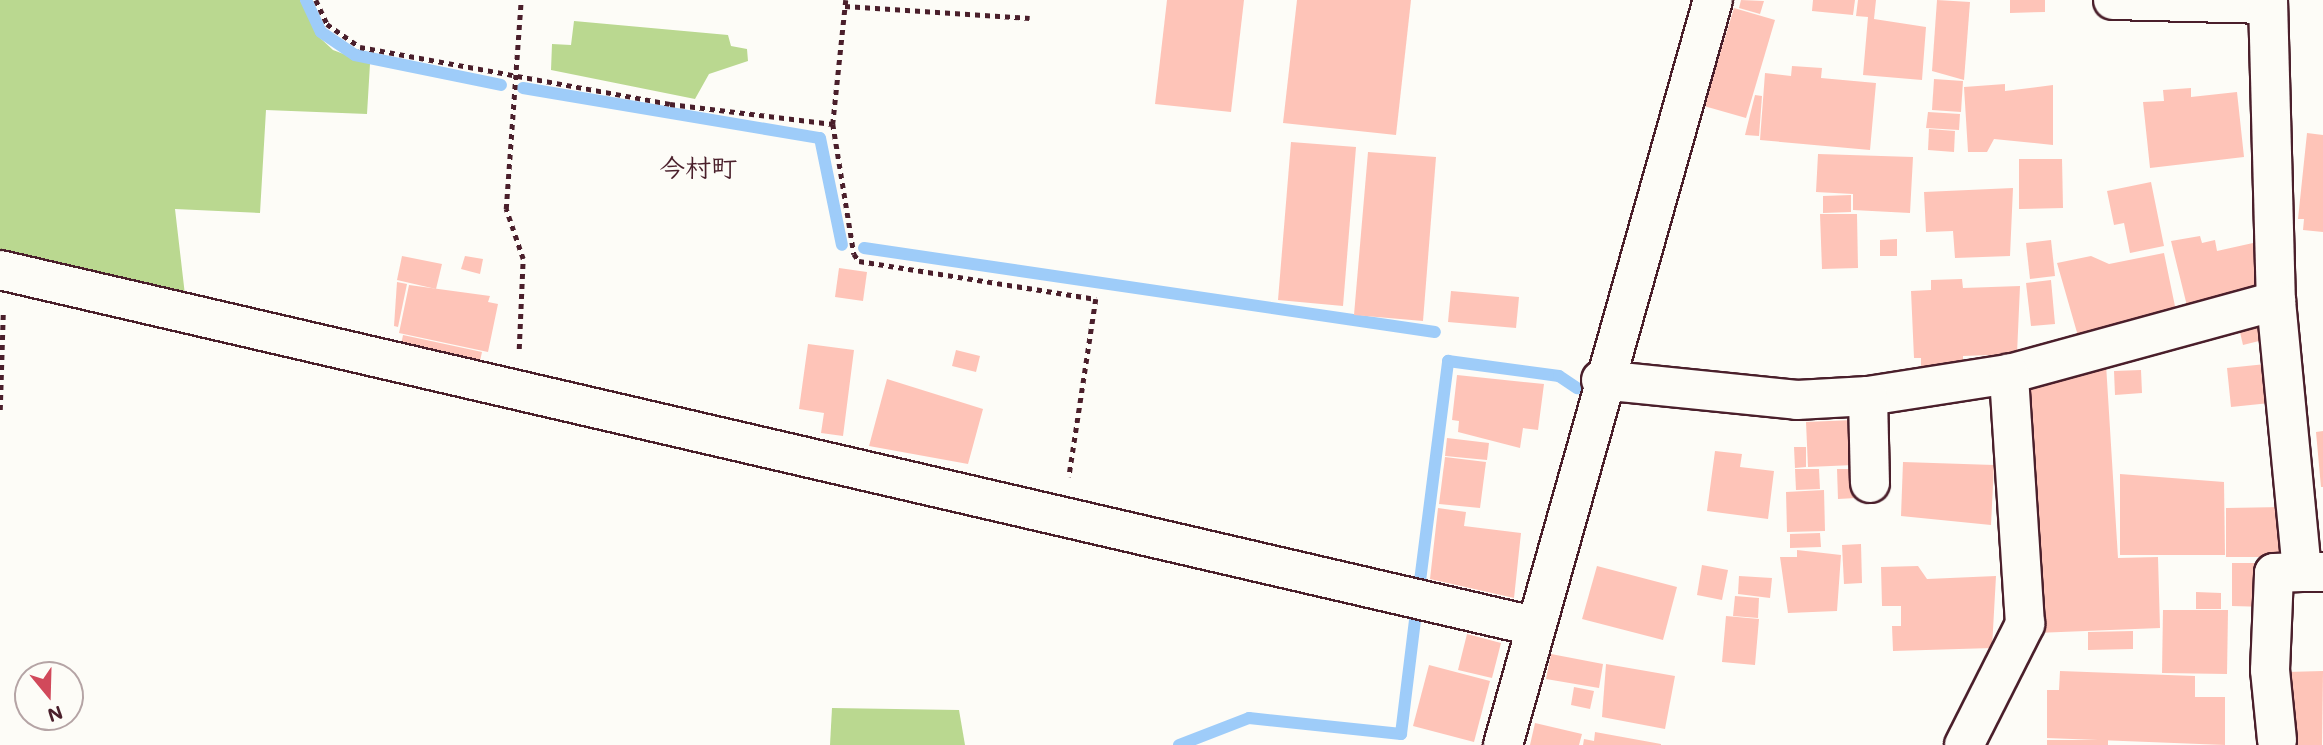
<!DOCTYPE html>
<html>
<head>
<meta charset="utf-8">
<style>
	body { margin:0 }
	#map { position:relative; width:2323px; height:745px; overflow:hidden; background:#fdfcf7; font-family:Mali,"Klee One",sans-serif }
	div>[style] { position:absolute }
	.green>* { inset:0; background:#bad890 }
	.stream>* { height:12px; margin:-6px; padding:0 6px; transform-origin:6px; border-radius:6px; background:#9eccf9 }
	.building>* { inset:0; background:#fec4b8 }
	.path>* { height:4.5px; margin-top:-2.25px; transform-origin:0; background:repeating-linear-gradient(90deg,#4a1f2b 0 5px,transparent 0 10px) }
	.roads { filter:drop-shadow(2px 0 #4a1f2b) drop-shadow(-2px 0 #4a1f2b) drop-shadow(0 2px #4a1f2b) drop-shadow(0 -2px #4a1f2b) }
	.minor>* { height:38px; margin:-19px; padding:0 19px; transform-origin:19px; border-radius:19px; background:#fdfcf7 }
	span { translate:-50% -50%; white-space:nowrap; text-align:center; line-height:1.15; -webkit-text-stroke:6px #fdfcf7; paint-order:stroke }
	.quarter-label { font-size:26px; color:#4a1f2b; font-weight:700 }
	.north { position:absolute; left:14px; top:661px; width:70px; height:70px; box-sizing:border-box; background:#fdfcf7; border:2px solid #b5a4a5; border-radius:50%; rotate:161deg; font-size:19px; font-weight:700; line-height:28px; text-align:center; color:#4a1f2b }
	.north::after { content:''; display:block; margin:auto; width:24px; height:32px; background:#d1495b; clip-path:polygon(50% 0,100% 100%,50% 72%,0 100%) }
</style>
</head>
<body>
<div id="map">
	<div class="green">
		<div style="clip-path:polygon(0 0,300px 0,318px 36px,333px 50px,370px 64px,367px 114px,266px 110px,260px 213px,175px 209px,185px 295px,0 253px)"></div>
		<div style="clip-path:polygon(574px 21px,728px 35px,731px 46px,747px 49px,748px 61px,709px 74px,695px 99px,551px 70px,552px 44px,571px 45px)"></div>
		<div style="clip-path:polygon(832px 708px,959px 710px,965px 745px,830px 745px)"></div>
	</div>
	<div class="stream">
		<div style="left:306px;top:0;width:35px;rotate:65deg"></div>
		<div style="left:321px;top:32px;width:41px;rotate:34.1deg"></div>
		<div style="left:355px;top:55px;width:149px;rotate:11.6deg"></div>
		<div style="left:523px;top:88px;width:301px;rotate:9.6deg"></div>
		<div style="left:820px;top:138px;width:109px;rotate:78.4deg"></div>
		<div style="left:864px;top:248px;width:577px;rotate:8.37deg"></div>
		<div style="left:1420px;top:581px;width:222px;rotate:-82.7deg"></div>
		<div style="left:1448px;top:361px;width:112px;rotate:7.7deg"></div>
		<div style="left:1559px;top:376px;width:22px;rotate:34deg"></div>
		<div style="left:1179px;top:745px;width:75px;rotate:-21.1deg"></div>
		<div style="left:1249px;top:718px;width:153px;rotate:6deg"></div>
		<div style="left:1401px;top:734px;width:115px;rotate:-83deg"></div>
	</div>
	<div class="building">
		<div style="clip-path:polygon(1167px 0,1244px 0,1231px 112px,1155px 104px)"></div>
		<div style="clip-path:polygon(1297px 0,1411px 0,1396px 135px,1283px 123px)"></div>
		<div style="clip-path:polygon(1741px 0,1764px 1px,1760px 14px,1739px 8px)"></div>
		<div style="clip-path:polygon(1813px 0,1855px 0,1853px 15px,1812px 11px)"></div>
		<div style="clip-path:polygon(1858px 0,1876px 0,1874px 19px,1926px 27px,1922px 80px,1863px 75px,1868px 17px,1856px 16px)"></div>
		<div style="clip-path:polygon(1937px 0,1970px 2px,1964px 80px,1932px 71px)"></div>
		<div style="clip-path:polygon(2010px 0,2045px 0,2045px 12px,2010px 13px)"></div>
		<div style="clip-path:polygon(1734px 8px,1775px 20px,1746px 118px,1704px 106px)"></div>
		<div style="clip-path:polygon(1792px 66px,1822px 68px,1821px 78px,1876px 83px,1870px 150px,1760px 140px,1765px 73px,1791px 76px)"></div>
		<div style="clip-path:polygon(1934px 79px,1963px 81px,1961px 112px,1932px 110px)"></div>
		<div style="clip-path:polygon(2005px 84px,2005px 91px,2053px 85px,2053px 145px,1994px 139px,1987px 152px,1968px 152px,1964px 87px)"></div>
		<div style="clip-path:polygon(2191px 88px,2191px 97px,2237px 92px,2244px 157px,2150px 168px,2143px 102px,2164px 101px,2163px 90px)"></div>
		<div style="clip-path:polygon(1755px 95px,1762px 96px,1759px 136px,1745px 135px)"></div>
		<div style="clip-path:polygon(1928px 112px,1960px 114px,1959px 130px,1926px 128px)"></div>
		<div style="clip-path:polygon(1929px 129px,1955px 131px,1954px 152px,1928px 150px)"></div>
		<div style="clip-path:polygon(2307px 133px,2323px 135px,2323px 232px,2303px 230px,2304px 219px,2298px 219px)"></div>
		<div style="clip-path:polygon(1291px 142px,1356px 147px,1343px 306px,1278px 300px)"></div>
		<div style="clip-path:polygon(1368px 152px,1436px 157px,1423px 321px,1354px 315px)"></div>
		<div style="clip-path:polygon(1818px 154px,1913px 157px,1910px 213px,1853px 210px,1853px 194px,1816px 192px)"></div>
		<div style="clip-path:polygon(2019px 159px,2062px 159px,2063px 208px,2019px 209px)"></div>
		<div style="clip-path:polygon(2151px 182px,2164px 246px,2130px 253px,2124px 223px,2114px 225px,2107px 191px)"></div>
		<div style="clip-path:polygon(2013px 188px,2010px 256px,1955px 258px,1953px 231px,1926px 232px,1924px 192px)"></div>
		<div style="clip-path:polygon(1851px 195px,1851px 212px,1823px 213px,1823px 196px)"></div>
		<div style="clip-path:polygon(1820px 214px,1857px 214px,1858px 268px,1822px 269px)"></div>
		<div style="clip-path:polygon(2200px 236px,2202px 243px,2215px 240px,2217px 251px,2253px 243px,2262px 287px,2187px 306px,2171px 241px)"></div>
		<div style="clip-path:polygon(1897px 239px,1897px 256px,1880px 256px,1880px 240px)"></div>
		<div style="clip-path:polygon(2051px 240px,2055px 276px,2030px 279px,2026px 243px)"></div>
		<div style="clip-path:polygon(2164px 253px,2177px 316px,2078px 336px,2057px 263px,2091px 256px,2109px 264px)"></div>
		<div style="clip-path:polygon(402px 256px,442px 264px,436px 289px,397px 280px)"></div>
		<div style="clip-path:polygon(465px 256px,483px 259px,480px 274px,461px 269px)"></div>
		<div style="clip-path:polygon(839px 268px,867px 272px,863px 301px,835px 297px)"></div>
		<div style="clip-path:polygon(1962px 279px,1963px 288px,2020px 286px,2017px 354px,1963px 356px,1963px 367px,1921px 368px,1921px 358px,1914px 358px,1911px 291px,1931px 290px,1931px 280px)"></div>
		<div style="clip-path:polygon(2051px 280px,2055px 324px,2031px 326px,2026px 283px)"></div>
		<div style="clip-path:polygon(397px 282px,407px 284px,398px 327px,394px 326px)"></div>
		<div style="clip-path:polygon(409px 285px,490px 296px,488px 302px,498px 304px,488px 352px,399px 333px)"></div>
		<div style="clip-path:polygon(1451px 291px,1519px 297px,1516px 328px,1448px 322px)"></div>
		<div style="clip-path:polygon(2263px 322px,2267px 339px,2243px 345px,2239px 328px)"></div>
		<div style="clip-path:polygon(403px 335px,482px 352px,480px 361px,401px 345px)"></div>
		<div style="clip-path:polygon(808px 344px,854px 350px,843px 436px,821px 433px,824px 413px,799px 409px)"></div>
		<div style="clip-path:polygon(956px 350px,980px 356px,976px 372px,952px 366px)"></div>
		<div style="clip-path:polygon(2106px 364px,2118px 558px,2158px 557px,2160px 628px,2036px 633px,2027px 384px)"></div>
		<div style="clip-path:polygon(2266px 364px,2270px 403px,2231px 407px,2227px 368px)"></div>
		<div style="clip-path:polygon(2141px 370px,2142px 393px,2115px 395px,2114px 371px)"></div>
		<div style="clip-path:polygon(1457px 375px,1544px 384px,1538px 430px,1523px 428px,1520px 448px,1458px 432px,1459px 421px,1452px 420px)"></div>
		<div style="clip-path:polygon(887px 379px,983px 409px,968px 464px,869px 446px)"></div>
		<div style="clip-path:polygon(1853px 420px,1854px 465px,1808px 467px,1806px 422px)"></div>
		<div style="clip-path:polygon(2323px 431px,2323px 487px,2321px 487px,2316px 432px)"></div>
		<div style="clip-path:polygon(1447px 438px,1489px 443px,1487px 460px,1445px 456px)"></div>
		<div style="clip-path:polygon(1794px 447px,1806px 447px,1806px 467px,1795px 468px)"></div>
		<div style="clip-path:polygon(1715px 451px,1742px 454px,1740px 467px,1774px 471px,1768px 519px,1707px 511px)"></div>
		<div style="clip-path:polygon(1445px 457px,1486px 462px,1480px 508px,1439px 504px)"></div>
		<div style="clip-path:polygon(1903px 462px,1994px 465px,1991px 525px,1901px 516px)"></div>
		<div style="clip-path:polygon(1795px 469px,1819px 469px,1820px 489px,1796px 490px)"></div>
		<div style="clip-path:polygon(1837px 469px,1855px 469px,1856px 498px,1838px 499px)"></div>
		<div style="clip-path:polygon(2120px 474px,2224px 482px,2225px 555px,2120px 555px)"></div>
		<div style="clip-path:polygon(1824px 490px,1825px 531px,1787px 532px,1786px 492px)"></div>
		<div style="clip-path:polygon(2283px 507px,2284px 557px,2226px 557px,2226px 508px)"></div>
		<div style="clip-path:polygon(1438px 508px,1466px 512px,1464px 526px,1521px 533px,1514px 598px,1430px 579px)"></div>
		<div style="clip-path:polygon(1820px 533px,1821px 547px,1790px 548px,1790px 534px)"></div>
		<div style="clip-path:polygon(1861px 544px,1862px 583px,1844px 584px,1842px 545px)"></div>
		<div style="clip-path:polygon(1797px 550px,1841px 555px,1837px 611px,1788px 613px,1780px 557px,1797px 557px)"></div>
		<div style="clip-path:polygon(2232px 563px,2267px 563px,2267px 607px,2232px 606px)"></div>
		<div style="clip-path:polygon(1702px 565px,1728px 570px,1722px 600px,1697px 595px)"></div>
		<div style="clip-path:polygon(1597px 566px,1677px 587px,1663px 640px,1582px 619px)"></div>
		<div style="clip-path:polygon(1918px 566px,1927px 579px,1996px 576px,1992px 648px,1893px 651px,1892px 626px,1901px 626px,1901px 606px,1882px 606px,1881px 567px)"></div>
		<div style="clip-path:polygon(1739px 576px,1772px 578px,1770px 598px,1738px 594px)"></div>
		<div style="clip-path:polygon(2196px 592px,2221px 593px,2221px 609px,2196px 609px)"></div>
		<div style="clip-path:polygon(1735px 596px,1759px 598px,1758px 618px,1733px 616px)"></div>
		<div style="clip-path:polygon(2163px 610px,2228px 610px,2227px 674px,2162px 673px)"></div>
		<div style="clip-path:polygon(1726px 616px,1759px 619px,1755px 665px,1722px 662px)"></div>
		<div style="clip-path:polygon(2133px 631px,2133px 649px,2088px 650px,2088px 632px)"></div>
		<div style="clip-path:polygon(1467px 634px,1501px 643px,1492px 678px,1458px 670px)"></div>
		<div style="clip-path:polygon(1551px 654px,1603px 664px,1599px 688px,1546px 679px)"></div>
		<div style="clip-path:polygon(1606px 664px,1675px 676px,1665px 729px,1602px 717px)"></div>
		<div style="clip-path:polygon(1429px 665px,1490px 681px,1474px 742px,1413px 726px)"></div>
		<div style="clip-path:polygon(2060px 671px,2195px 676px,2195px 697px,2225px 697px,2225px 745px,2047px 738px,2047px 690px,2059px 690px)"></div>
		<div style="clip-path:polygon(2323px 671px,2322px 745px,2284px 745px,2287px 672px)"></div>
		<div style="clip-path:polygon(1574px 687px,1594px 691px,1590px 709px,1571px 705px)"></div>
		<div style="clip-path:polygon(1535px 723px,1582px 734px,1579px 745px,1530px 745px)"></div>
		<div style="clip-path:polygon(1595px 732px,1661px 744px,1661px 745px,1583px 745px,1584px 739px,1594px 741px)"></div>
		<div style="clip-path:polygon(2047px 740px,2108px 740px,2108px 745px,2047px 745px)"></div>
	</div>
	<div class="path">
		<div style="left:316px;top:0;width:26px;rotate:65deg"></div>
		<div style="left:327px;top:24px;width:40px;rotate:34.9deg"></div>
		<div style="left:360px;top:47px;width:315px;rotate:10.4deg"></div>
		<div style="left:670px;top:104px;width:164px;rotate:7deg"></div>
		<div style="left:846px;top:0;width:125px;rotate:96deg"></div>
		<div style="left:833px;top:124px;width:132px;rotate:80.8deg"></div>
		<div style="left:854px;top:254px;width:9px;rotate:54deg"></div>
		<div style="left:859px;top:261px;width:240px;rotate:9.1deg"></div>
		<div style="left:1096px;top:299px;width:180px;rotate:98.6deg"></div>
		<div style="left:845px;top:6px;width:185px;rotate:3.7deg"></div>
		<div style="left:519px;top:349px;width:90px;rotate:-87.5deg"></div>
		<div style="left:523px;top:259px;width:53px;rotate:-108.8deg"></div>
		<div style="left:506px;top:209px;width:210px;rotate:-85.9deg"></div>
		<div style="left:0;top:410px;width:97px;rotate:-88.2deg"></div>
	</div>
	<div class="roads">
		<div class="minor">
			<div style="left:2113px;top:0;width:155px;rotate:1.5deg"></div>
			<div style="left:2268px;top:0;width:301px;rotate:88.5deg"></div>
			<div style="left:0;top:270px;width:1574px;rotate:13.07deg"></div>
			<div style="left:1601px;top:380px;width:197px;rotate:5.8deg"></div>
			<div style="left:1797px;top:400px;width:71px;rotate:-3.2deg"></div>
			<div style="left:1868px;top:396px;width:143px;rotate:-8.9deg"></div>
			<div style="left:2009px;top:374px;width:277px;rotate:-15.3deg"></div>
			<div style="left:2276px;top:301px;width:272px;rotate:84.5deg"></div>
			<div style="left:2302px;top:572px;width:21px"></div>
			<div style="left:1868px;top:396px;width:87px;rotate:88.7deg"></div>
			<div style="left:2277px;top:740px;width:70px;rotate:-95.7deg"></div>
			<div style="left:2270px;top:670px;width:97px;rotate:-87.6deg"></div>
			<div style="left:2274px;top:573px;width:28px;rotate:-2deg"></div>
			<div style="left:1503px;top:745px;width:774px;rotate:-74.26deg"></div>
			<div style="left:1964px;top:745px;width:136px;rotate:-63.2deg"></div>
			<div style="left:2025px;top:624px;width:251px;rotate:-93.7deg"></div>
		</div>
	</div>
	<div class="quarter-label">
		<span style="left:698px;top:168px">今村町</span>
	</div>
	<div class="north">N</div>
</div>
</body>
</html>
